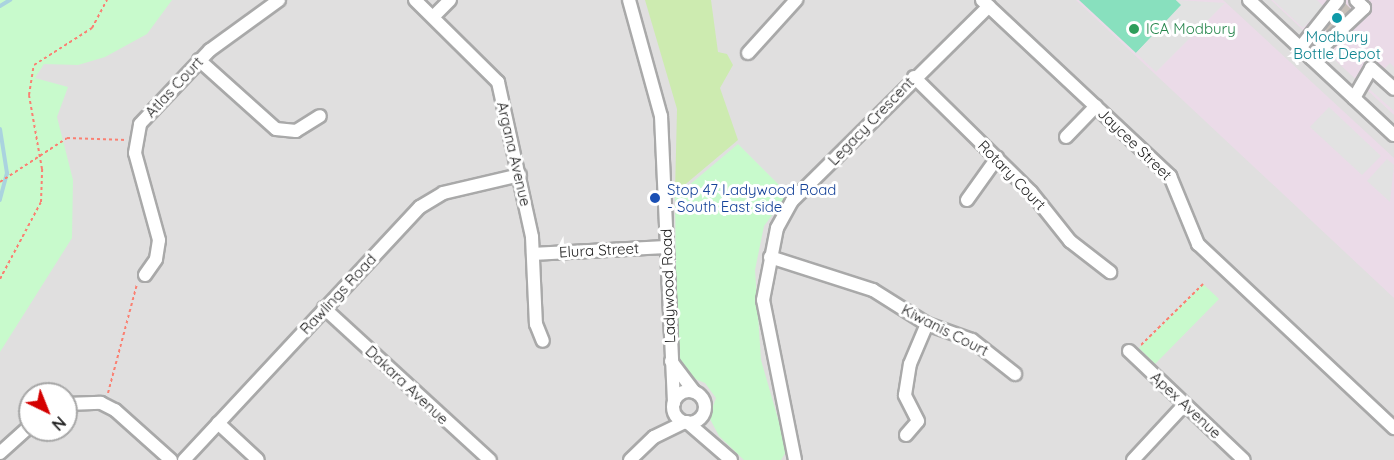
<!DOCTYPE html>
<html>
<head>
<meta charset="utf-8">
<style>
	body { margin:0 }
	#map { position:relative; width:1394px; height:460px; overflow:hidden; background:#f2efe9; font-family:Quicksand,sans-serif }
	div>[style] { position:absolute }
	.residential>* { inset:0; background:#e0dfdf }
	.industrial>* { inset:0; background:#ebdbe8 }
	.grass>* { inset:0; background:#cdebb0 }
	.park>* { inset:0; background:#c8facc }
	.pitch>* { inset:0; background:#88e0be }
	.parking>* { inset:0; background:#e2e2e2 }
	.stream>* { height:4px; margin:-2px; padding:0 2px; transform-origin:2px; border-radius:2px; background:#aad3df }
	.building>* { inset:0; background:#c7bfb8 }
	.path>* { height:2px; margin-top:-1px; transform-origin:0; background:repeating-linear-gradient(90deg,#fa8072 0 3px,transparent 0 6px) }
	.roads { filter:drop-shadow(2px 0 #a9a9a9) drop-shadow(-2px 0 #a9a9a9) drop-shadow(0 2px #a9a9a9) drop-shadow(0 -2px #a9a9a9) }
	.minor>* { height:12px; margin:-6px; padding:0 6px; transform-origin:6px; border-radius:6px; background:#fff }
	.minor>.ring { margin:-6px; padding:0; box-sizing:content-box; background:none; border:12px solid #fff; border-radius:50% }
	.dots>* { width:16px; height:16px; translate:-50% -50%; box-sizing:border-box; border:3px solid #fff; border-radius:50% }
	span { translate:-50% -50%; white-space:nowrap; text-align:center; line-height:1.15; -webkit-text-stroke:6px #fff; paint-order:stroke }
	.leisure-label { font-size:15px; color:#27864d }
	.left { translate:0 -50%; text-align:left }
	.culture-label { font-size:15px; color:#0d838f }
	.street-label { font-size:15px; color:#222 }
	.transit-label { font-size:15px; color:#164399 }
	.north { position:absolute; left:18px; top:382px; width:60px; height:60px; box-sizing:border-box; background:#fff; border:2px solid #a7a7a7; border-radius:50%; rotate:137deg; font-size:16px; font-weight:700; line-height:24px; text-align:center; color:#222 }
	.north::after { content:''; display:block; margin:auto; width:21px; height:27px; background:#d40000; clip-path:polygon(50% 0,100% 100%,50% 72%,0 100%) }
</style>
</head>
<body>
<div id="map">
	<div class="residential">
		<div style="clip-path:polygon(evenodd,0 0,1394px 0,1394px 460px,0 460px,0 0,30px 394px,66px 394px,66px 430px,30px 430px,30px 394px)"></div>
	</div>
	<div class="industrial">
		<div style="clip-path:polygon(1076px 0,1223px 0,1394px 158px,1394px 298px)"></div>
		<div style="clip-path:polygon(1271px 0,1394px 0,1394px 115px)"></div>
	</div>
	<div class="grass">
		<div style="clip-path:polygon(645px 0,711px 0,718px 52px,727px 54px,733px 65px,720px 88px,738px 140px,675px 193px,677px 109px)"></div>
	</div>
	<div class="park">
		<div style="clip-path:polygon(0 0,172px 0,147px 34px,105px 57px,78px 65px,44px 64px,35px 78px,68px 87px,57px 117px,73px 180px,72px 238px,0 352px)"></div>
		<div style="clip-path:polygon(738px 144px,788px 194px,764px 226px,755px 270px,761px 360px,787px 450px,781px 460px,744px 460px,719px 436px,709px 417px,716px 398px,705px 383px,685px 375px,677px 353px,675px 197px)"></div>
		<div style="clip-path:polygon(1203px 284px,1219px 299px,1155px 364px,1139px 348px)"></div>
	</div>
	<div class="pitch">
		<div style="clip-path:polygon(1079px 0,1176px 0,1182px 5px,1136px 53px)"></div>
	</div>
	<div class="parking">
		<div style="clip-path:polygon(1176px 0,1225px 3px,1156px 72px,1136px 53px,1181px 5px)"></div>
		<div style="clip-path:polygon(1273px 0,1317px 0,1324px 7px,1303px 28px)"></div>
		<div style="clip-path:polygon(1390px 63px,1394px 67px,1394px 111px,1367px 87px)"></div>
		<div style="clip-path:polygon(1329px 107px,1381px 156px,1362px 175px,1310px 127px)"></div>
		<div style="clip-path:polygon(1387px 159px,1394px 165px,1390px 202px,1367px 181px)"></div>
	</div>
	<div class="stream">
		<div style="left:0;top:6px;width:12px;rotate:-31deg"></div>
		<div style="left:0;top:129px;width:45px;rotate:81deg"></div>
		<div style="left:7px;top:173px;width:28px;rotate:105deg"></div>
	</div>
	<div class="building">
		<div style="clip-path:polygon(1344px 2px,1352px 10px,1330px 34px,1322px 27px)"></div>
	</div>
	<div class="path">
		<div style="left:0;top:182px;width:80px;rotate:-33.3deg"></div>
		<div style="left:67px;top:138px;width:60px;rotate:1.9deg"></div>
		<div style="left:0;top:279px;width:87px;rotate:-62deg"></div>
		<div style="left:41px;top:202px;width:33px;rotate:-88deg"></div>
		<div style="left:42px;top:169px;width:75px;rotate:-100deg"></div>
		<div style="left:29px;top:95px;width:30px;rotate:-81deg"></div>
		<div style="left:34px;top:65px;width:69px;rotate:-32.5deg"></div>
		<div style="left:92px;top:28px;width:32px;rotate:-62deg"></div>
		<div style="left:1141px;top:345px;width:87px;rotate:-44.5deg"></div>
		<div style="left:108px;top:393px;width:113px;rotate:-75.1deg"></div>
	</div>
	<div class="roads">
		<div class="minor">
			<div style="left:415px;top:0;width:117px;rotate:44.7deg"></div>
			<div style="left:498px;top:82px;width:159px;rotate:77.6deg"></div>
			<div style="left:532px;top:237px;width:87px;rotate:87.4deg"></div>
			<div style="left:536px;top:324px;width:18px;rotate:68deg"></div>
			<div style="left:629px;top:0;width:120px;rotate:74.6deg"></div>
			<div style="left:661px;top:116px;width:287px;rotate:87.4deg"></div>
			<div style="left:982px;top:0;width:258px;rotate:43.1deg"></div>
			<div style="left:1170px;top:176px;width:74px;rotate:67.6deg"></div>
			<div style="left:1198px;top:244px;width:269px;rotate:43.2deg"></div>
			<div style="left:1249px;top:0;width:198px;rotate:43deg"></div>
			<div style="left:433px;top:17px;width:24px;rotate:-45deg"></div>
			<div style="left:1300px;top:48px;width:61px;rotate:-51.6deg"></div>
			<div style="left:748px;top:53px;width:72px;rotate:-47.8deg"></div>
			<div style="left:1311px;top:58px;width:73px;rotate:-43.3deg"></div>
			<div style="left:1364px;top:8px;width:11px;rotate:-135deg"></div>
			<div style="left:199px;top:60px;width:103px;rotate:41.9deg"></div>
			<div style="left:276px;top:129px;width:20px;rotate:6deg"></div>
			<div style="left:296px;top:131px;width:28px;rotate:-32deg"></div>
			<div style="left:914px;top:77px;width:164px;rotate:44.5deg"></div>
			<div style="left:1031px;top:192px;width:63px;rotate:51.5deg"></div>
			<div style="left:1070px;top:241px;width:51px;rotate:37.8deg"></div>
			<div style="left:1354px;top:98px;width:34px;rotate:-60deg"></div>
			<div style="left:1371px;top:68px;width:31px;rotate:42deg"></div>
			<div style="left:1066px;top:137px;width:43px;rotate:-45.9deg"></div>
			<div style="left:967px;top:200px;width:52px;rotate:-54.5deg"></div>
			<div style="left:533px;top:254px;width:132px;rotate:-3deg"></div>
			<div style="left:770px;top:257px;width:108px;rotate:17.8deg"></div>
			<div style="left:873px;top:290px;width:64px;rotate:32.2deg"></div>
			<div style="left:927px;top:324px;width:48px;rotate:19.6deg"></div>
			<div style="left:972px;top:340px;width:55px;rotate:38.3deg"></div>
			<div style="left:145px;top:275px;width:19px;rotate:-55deg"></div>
			<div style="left:156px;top:259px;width:19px;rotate:-81deg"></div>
			<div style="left:159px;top:240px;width:90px;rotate:-105.4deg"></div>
			<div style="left:135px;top:153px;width:29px;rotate:-80deg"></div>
			<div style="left:140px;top:124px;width:102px;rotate:-46.6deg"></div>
			<div style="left:210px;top:50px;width:85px;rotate:-35.9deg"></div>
			<div style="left:324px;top:308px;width:225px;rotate:42.5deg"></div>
			<div style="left:1129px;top:351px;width:158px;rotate:43.5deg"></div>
			<div style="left:671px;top:361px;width:39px;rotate:53deg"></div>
			<div class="ring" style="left:673px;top:391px;width:20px;height:20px"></div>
			<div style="left:66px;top:404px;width:35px;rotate:-2deg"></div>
			<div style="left:101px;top:403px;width:16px;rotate:27deg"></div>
			<div style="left:115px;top:410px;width:75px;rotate:41.8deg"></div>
			<div style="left:687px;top:422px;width:58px;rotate:40.8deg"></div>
			<div style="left:218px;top:423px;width:54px;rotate:42.8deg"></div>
			<div style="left:906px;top:435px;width:18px;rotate:-49deg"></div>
			<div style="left:918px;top:421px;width:29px;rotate:-117deg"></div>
			<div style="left:905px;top:395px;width:31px;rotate:-81deg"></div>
			<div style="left:910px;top:364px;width:43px;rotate:-67deg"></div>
			<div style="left:0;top:453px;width:40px;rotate:-42deg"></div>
			<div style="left:184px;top:460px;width:346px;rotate:-47deg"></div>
			<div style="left:420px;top:207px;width:27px;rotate:-31deg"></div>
			<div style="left:443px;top:193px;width:79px;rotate:-13.2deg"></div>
			<div style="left:630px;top:460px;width:33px;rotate:-44deg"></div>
			<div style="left:654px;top:437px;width:34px;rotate:-26deg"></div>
			<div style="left:795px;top:460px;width:163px;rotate:-101.3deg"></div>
			<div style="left:763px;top:300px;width:73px;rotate:-79deg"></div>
			<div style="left:777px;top:228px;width:31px;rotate:-61deg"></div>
			<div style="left:792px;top:201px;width:277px;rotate:-44.7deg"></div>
			<div style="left:1133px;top:460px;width:76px;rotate:-47.1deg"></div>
		</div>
	</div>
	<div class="dots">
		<div style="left:1337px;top:18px;background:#0f9aa8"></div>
		<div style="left:1134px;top:29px;background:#2e9e5b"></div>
		<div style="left:655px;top:198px;background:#1a4fb4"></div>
	</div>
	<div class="leisure-label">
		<span class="left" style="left:1146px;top:29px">ICA Modbury</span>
	</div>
	<div class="culture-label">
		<span style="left:1337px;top:45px">Modbury<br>Bottle Depot</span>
	</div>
	<div class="street-label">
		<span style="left:174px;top:87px;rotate:-47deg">Atlas Court</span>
		<span style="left:871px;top:121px;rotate:-46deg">Legacy Crescent</span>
		<span style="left:1135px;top:144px;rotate:44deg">Jaycee Street</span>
		<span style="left:514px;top:154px;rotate:77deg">Argana Avenue</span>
		<span style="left:1012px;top:175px;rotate:46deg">Rotary Court</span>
		<span style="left:599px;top:250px;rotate:-3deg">Elura Street</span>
		<span style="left:668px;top:286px;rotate:-92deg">Ladywood Road</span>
		<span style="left:338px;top:294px;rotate:-47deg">Rawlings Road</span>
		<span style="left:945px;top:330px;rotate:27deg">Kiwanis Court</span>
		<span style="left:407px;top:385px;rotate:43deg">Dakara Avenue</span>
		<span style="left:1186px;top:405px;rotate:43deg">Apex Avenue</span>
	</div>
	<div class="transit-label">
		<span class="left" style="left:667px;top:198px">Stop 47 Ladywood Road<br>- South East side</span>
	</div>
	<div class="north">N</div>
</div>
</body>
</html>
